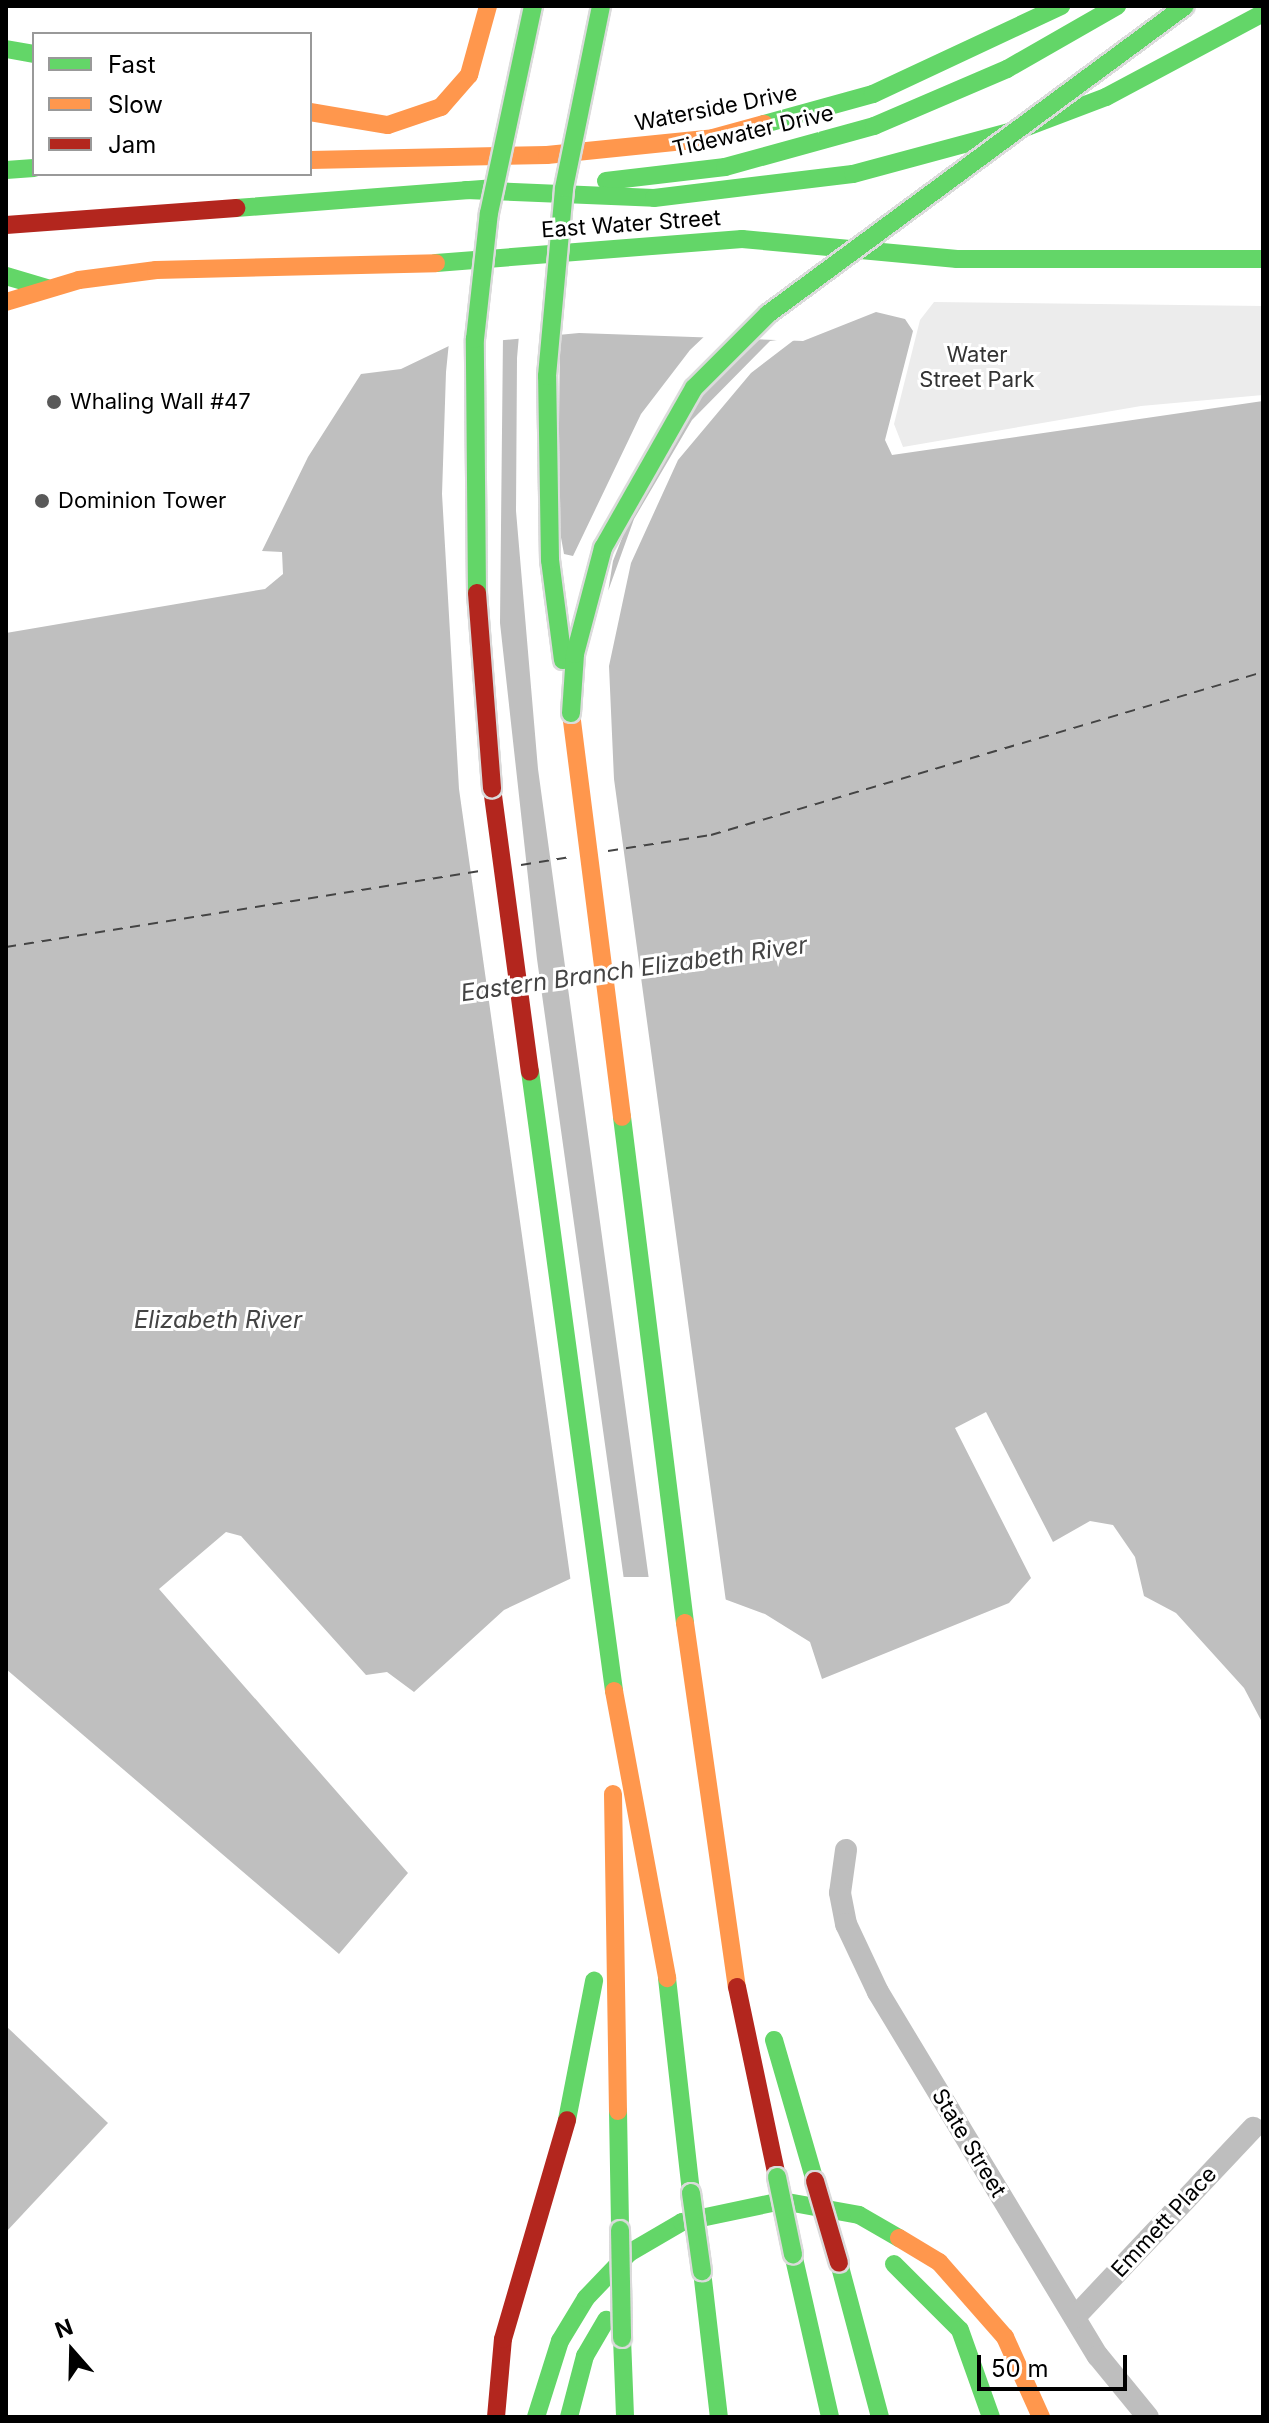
<!DOCTYPE html>
<html>
<head>
<meta charset="utf-8">
<style>
	body { margin:0 }
	#map { position:relative; width:1269px; height:2423px; overflow:hidden; background:#fff; font-family:Inter,sans-serif }
	div>[style] { position:absolute }
	.green>* { inset:0; background:#ececec }
	.water>* { inset:0; background:#bfbfbf }
	.pier>* { inset:0; background:#fff }
	.ferry>* { height:2px; margin-top:-1px; transform-origin:0; background:repeating-linear-gradient(90deg,#444 0 10px,transparent 0 18px) }
	.street>* { height:22px; margin:-11px; padding:0 11px; transform-origin:11px; border-radius:11px; background:#bebebe }
	.fast>* { height:18px; margin:-9px; padding:0 9px; transform-origin:9px; border-radius:9px; background:#63d668 }
	.slow>* { height:18px; margin:-9px; padding:0 9px; transform-origin:9px; border-radius:9px; background:#ff974d }
	.jam>* { height:18px; margin:-9px; padding:0 9px; transform-origin:9px; border-radius:9px; background:#b3261e }
	.bridges { filter:drop-shadow(2px 0 #dbdbdb) drop-shadow(-2px 0 #dbdbdb) drop-shadow(0 2px #dbdbdb) drop-shadow(0 -2px #dbdbdb) }
	.fast-bridge>* { height:18px; margin:-9px; padding:0 9px; transform-origin:9px; border-radius:9px; background:#63d668 }
	.jam-bridge>* { height:18px; margin:-9px; padding:0 9px; transform-origin:9px; border-radius:9px; background:#b3261e }
	.dots>* { width:22px; height:22px; translate:-50% -50%; box-sizing:border-box; border:4px solid #fff; border-radius:50% }
	span { translate:-50% -50%; white-space:nowrap; text-align:center; line-height:1.15; -webkit-text-stroke:6px #fff; paint-order:stroke }
	.street-label { font-size:22px; color:#000 }
	.park-label { font-size:22px; color:#333 }
	.poi-label { font-size:22px; color:#000 }
	.left { translate:0 -50%; text-align:left }
	.water-label { font-size:24px; color:#444; font-style:italic }
	.frame { position:absolute; inset:0; border:8px solid #000; pointer-events:none }
	.legend { position:absolute; left:32px; top:32px; width:280px; height:144px; box-sizing:border-box; background:#fff; border:2px solid #999; margin:0; padding:10px 14px; list-style:none; font-size:24px; color:#000 }
	.legend li { display:flex; align-items:center; gap:16px; height:40px }
	.legend b { width:40px; border:2px solid #999 }
	.north { position:absolute; left:32px; top:2311px; width:80px; height:80px; -webkit-text-stroke:6px #fff; paint-order:stroke; rotate:340deg; font-size:22px; font-weight:700; line-height:32px; text-align:center; color:#000 }
	.north::after { content:''; display:block; margin:auto; width:28px; height:36px; background:#000; clip-path:polygon(50% 0,100% 100%,50% 72%,0 100%) }
	.scale { position:absolute; left:977px; top:2355px; width:150px; height:36px; box-sizing:border-box; border:4px solid #000; border-top:0; padding-left:10px; font-size:24px; line-height:28px; white-space:nowrap; color:#000; -webkit-text-stroke:6px #fff; paint-order:stroke }
</style>
</head>
<body>
<div id="map">
	<div class="green">
		<div style="clip-path:polygon(934px 302px,1263px 306px,1263px 395px,1141px 406px,903px 447px,894px 424px,920px 320px)"></div>
	</div>
	<div class="water">
		<div style="clip-path:polygon(876px 312px,905px 319px,913px 331px,885px 440px,892px 455px,1263px 401px,1263px 1724px,1244px 1688px,1176px 1613px,1144px 1596px,1135px 1557px,1113px 1525px,1090px 1521px,1053px 1542px,986px 1412px,955px 1428px,1031px 1578px,1009px 1603px,822px 1679px,810px 1642px,765px 1614px,665px 1577px,574px 1577px,504px 1610px,414px 1692px,387px 1672px,366px 1675px,241px 1536px,226px 1532px,159px 1589px,408px 1873px,339px 1954px,6px 1669px,6px 633px,265px 589px,283px 574px,282px 552px,262px 551px,308px 457px,361px 374px,401px 369px,451px 345px,579px 333px,803px 341px)"></div>
		<div style="clip-path:polygon(6px 2026px,108px 2123px,6px 2232px)"></div>
	</div>
	<div class="pier">
		<div style="clip-path:polygon(560px 331px,558px 521px,564px 554px,573px 556px,641px 414px,690px 350px,709px 332px,764px 335px,701px 396px,635px 505px,613px 561px,596px 666px,607px 594px,634px 519px,692px 420px,770px 341px,798px 337px,751px 373px,678px 460px,631px 563px,609px 666px,614px 779px,727px 1609px,649px 1580px,538px 769px,516px 511px,517px 358px,519px 335px)"></div>
		<div style="clip-path:polygon(503px 336px,500px 623px,537px 959px,624px 1580px,571px 1583px,459px 789px,442px 494px,446px 372px,449px 342px)"></div>
	</div>
	<div class="ferry">
		<div style="left:608px;top:851px;width:104px;rotate:-8.8deg"></div>
		<div style="left:711px;top:835px;width:576px;rotate:-16.45deg"></div>
		<div style="left:521px;top:865px;width:50px;rotate:-9.3deg"></div>
		<div style="left:6px;top:947px;width:483px;rotate:-9.1deg"></div>
	</div>
	<div class="street">
		<div style="left:846px;top:1850px;width:43px;rotate:97.9deg"></div>
		<div style="left:840px;top:1893px;width:32px;rotate:79deg"></div>
		<div style="left:846px;top:1924px;width:75px;rotate:64.8deg"></div>
		<div style="left:878px;top:1992px;width:425px;rotate:58.9deg"></div>
		<div style="left:1098px;top:2356px;width:79px;rotate:50.7deg"></div>
		<div style="left:1075px;top:2317px;width:260px;rotate:-46.7deg"></div>
	</div>
	<div class="fast">
		<div style="left:6px;top:49px;width:28px;rotate:10deg"></div>
		<div style="left:764px;top:124px;width:113px;rotate:-15.4deg"></div>
		<div style="left:873px;top:94px;width:208px;rotate:-25.1deg"></div>
		<div style="left:6px;top:170px;width:28px;rotate:-4deg"></div>
		<div style="left:606px;top:181px;width:120px;rotate:-6.7deg"></div>
		<div style="left:725px;top:167px;width:155px;rotate:-15.4deg"></div>
		<div style="left:874px;top:126px;width:145px;rotate:-23.2deg"></div>
		<div style="left:1007px;top:69px;width:127px;rotate:-29.8deg"></div>
		<div style="left:466px;top:190px;width:188px;rotate:2.4deg"></div>
		<div style="left:654px;top:198px;width:200px;rotate:-6.9deg"></div>
		<div style="left:853px;top:174px;width:177px;rotate:-15.1deg"></div>
		<div style="left:1024px;top:128px;width:88px;rotate:-20.7deg"></div>
		<div style="left:1106px;top:97px;width:178px;rotate:-28.1deg"></div>
		<div style="left:236px;top:208px;width:260px;rotate:-4.4deg"></div>
		<div style="left:436px;top:263px;width:307px;rotate:-4.5deg"></div>
		<div style="left:742px;top:239px;width:216px;rotate:5.3deg"></div>
		<div style="left:957px;top:259px;width:306px"></div>
		<div style="left:6px;top:276px;width:43px;rotate:16.3deg"></div>
		<div style="left:530px;top:1071px;width:626px;rotate:82.28deg"></div>
		<div style="left:622px;top:1117px;width:510px;rotate:82.9deg"></div>
		<div style="left:667px;top:1978px;width:216px;rotate:83.6deg"></div>
		<div style="left:774px;top:2040px;width:147px;rotate:73.8deg"></div>
		<div style="left:618px;top:2111px;width:119px;rotate:89deg"></div>
		<div style="left:567px;top:2120px;width:142px;rotate:-79deg"></div>
		<div style="left:793px;top:2254px;width:167px;rotate:77.2deg"></div>
		<div style="left:839px;top:2263px;width:159px;rotate:75.1deg"></div>
		<div style="left:894px;top:2264px;width:93px;rotate:45deg"></div>
		<div style="left:960px;top:2330px;width:92px;rotate:70.4deg"></div>
		<div style="left:702px;top:2271px;width:147px;rotate:83.4deg"></div>
		<div style="left:622px;top:2338px;width:79px;rotate:87.8deg"></div>
		<div style="left:536px;top:2417px;width:80px;rotate:-72.5deg"></div>
		<div style="left:560px;top:2341px;width:50px;rotate:-58.8deg"></div>
		<div style="left:586px;top:2298px;width:62px;rotate:-46.3deg"></div>
		<div style="left:629px;top:2253px;width:61px;rotate:-30.3deg"></div>
		<div style="left:682px;top:2222px;width:102px;rotate:-11.9deg"></div>
		<div style="left:782px;top:2201px;width:78px;rotate:10.3deg"></div>
		<div style="left:859px;top:2215px;width:46px;rotate:29.9deg"></div>
		<div style="left:569px;top:2417px;width:63px;rotate:-75.3deg"></div>
		<div style="left:585px;top:2356px;width:42px;rotate:-59.7deg"></div>
	</div>
	<div class="slow">
		<div style="left:310px;top:112px;width:79px;rotate:9.5deg"></div>
		<div style="left:388px;top:125px;width:56px;rotate:-18.8deg"></div>
		<div style="left:441px;top:107px;width:43px;rotate:-48.8deg"></div>
		<div style="left:469px;top:75px;width:72px;rotate:-74.6deg"></div>
		<div style="left:310px;top:160px;width:237px;rotate:-1.2deg"></div>
		<div style="left:547px;top:155px;width:167px;rotate:-5.8deg"></div>
		<div style="left:713px;top:138px;width:53px;rotate:-15.4deg"></div>
		<div style="left:6px;top:302px;width:76px;rotate:-16.8deg"></div>
		<div style="left:79px;top:280px;width:78px;rotate:-7.4deg"></div>
		<div style="left:156px;top:270px;width:280px;rotate:-1.4deg"></div>
		<div style="left:571px;top:713px;width:407px;rotate:82.8deg"></div>
		<div style="left:685px;top:1623px;width:368px;rotate:81.9deg"></div>
		<div style="left:614px;top:1691px;width:292px;rotate:79.5deg"></div>
		<div style="left:613px;top:1794px;width:317px;rotate:89.1deg"></div>
		<div style="left:899px;top:2238px;width:47px;rotate:31deg"></div>
		<div style="left:939px;top:2262px;width:100px;rotate:48.7deg"></div>
		<div style="left:1005px;top:2337px;width:88px;rotate:65.8deg"></div>
	</div>
	<div class="jam">
		<div style="left:6px;top:225px;width:231px;rotate:-4.2deg"></div>
		<div style="left:492px;top:788px;width:286px;rotate:82.4deg"></div>
		<div style="left:737px;top:1987px;width:194px;rotate:78.1deg"></div>
		<div style="left:496px;top:2417px;width:78px;rotate:-84.9deg"></div>
		<div style="left:503px;top:2339px;width:228px;rotate:-73.7deg"></div>
	</div>
	<div class="bridges">
		<div class="fast-bridge">
			<div style="left:477px;top:593px;width:254px;rotate:-90.5deg"></div>
			<div style="left:475px;top:339px;width:127px;rotate:-83.7deg"></div>
			<div style="left:489px;top:213px;width:212px;rotate:-78deg"></div>
			<div style="left:563px;top:660px;width:101px;rotate:-97.4deg"></div>
			<div style="left:550px;top:560px;width:184px;rotate:-90.9deg"></div>
			<div style="left:547px;top:376px;width:189px;rotate:-84.8deg"></div>
			<div style="left:564px;top:188px;width:186px;rotate:-78.5deg"></div>
			<div style="left:571px;top:713px;width:59px;rotate:-86.1deg"></div>
			<div style="left:575px;top:654px;width:110px;rotate:-75.2deg"></div>
			<div style="left:603px;top:548px;width:184px;rotate:-60.4deg"></div>
			<div style="left:694px;top:388px;width:105px;rotate:-45deg"></div>
			<div style="left:768px;top:314px;width:518px;rotate:-36.45deg"></div>
			<div style="left:777px;top:2177px;width:79px;rotate:78.3deg"></div>
			<div style="left:691px;top:2193px;width:79px;rotate:82deg"></div>
			<div style="left:620px;top:2230px;width:108px;rotate:88.9deg"></div>
		</div>
		<div class="jam-bridge">
			<div style="left:477px;top:593px;width:196px;rotate:85.6deg"></div>
			<div style="left:815px;top:2181px;width:85px;rotate:73.7deg"></div>
		</div>
	</div>
	<div class="dots">
		<div style="left:54px;top:402px;background:#595959"></div>
		<div style="left:42px;top:501px;background:#595959"></div>
	</div>
	<div class="street-label">
		<span style="left:716px;top:108px;rotate:-11deg">Waterside Drive</span>
		<span style="left:753px;top:131px;rotate:-13deg">Tidewater Drive</span>
		<span style="left:631px;top:224px;rotate:-4deg">East Water Street</span>
		<span style="left:969px;top:2143px;rotate:59deg">State Street</span>
		<span style="left:1164px;top:2222px;rotate:-47deg">Emmett Place</span>
	</div>
	<div class="park-label">
		<span style="left:977px;top:367px">Water<br>Street Park</span>
	</div>
	<div class="poi-label">
		<span class="left" style="left:70px;top:402px">Whaling Wall #47</span>
		<span class="left" style="left:58px;top:501px">Dominion Tower</span>
	</div>
	<div class="water-label">
		<span style="left:634px;top:969px;rotate:-8deg">Eastern Branch Elizabeth River</span>
		<span style="left:218px;top:1320px">Elizabeth River</span>
	</div>
	<div class="frame"></div>
	<ul class="legend">
	<li><b style="height:10px;background:#63d668"></b>Fast</li>
	<li><b style="height:10px;background:#ff974d"></b>Slow</li>
	<li><b style="height:10px;background:#b3261e"></b>Jam</li>
	</ul>
	<div class="north">N</div>
	<div class="scale">50 m</div>
</div>
</body>
</html>
